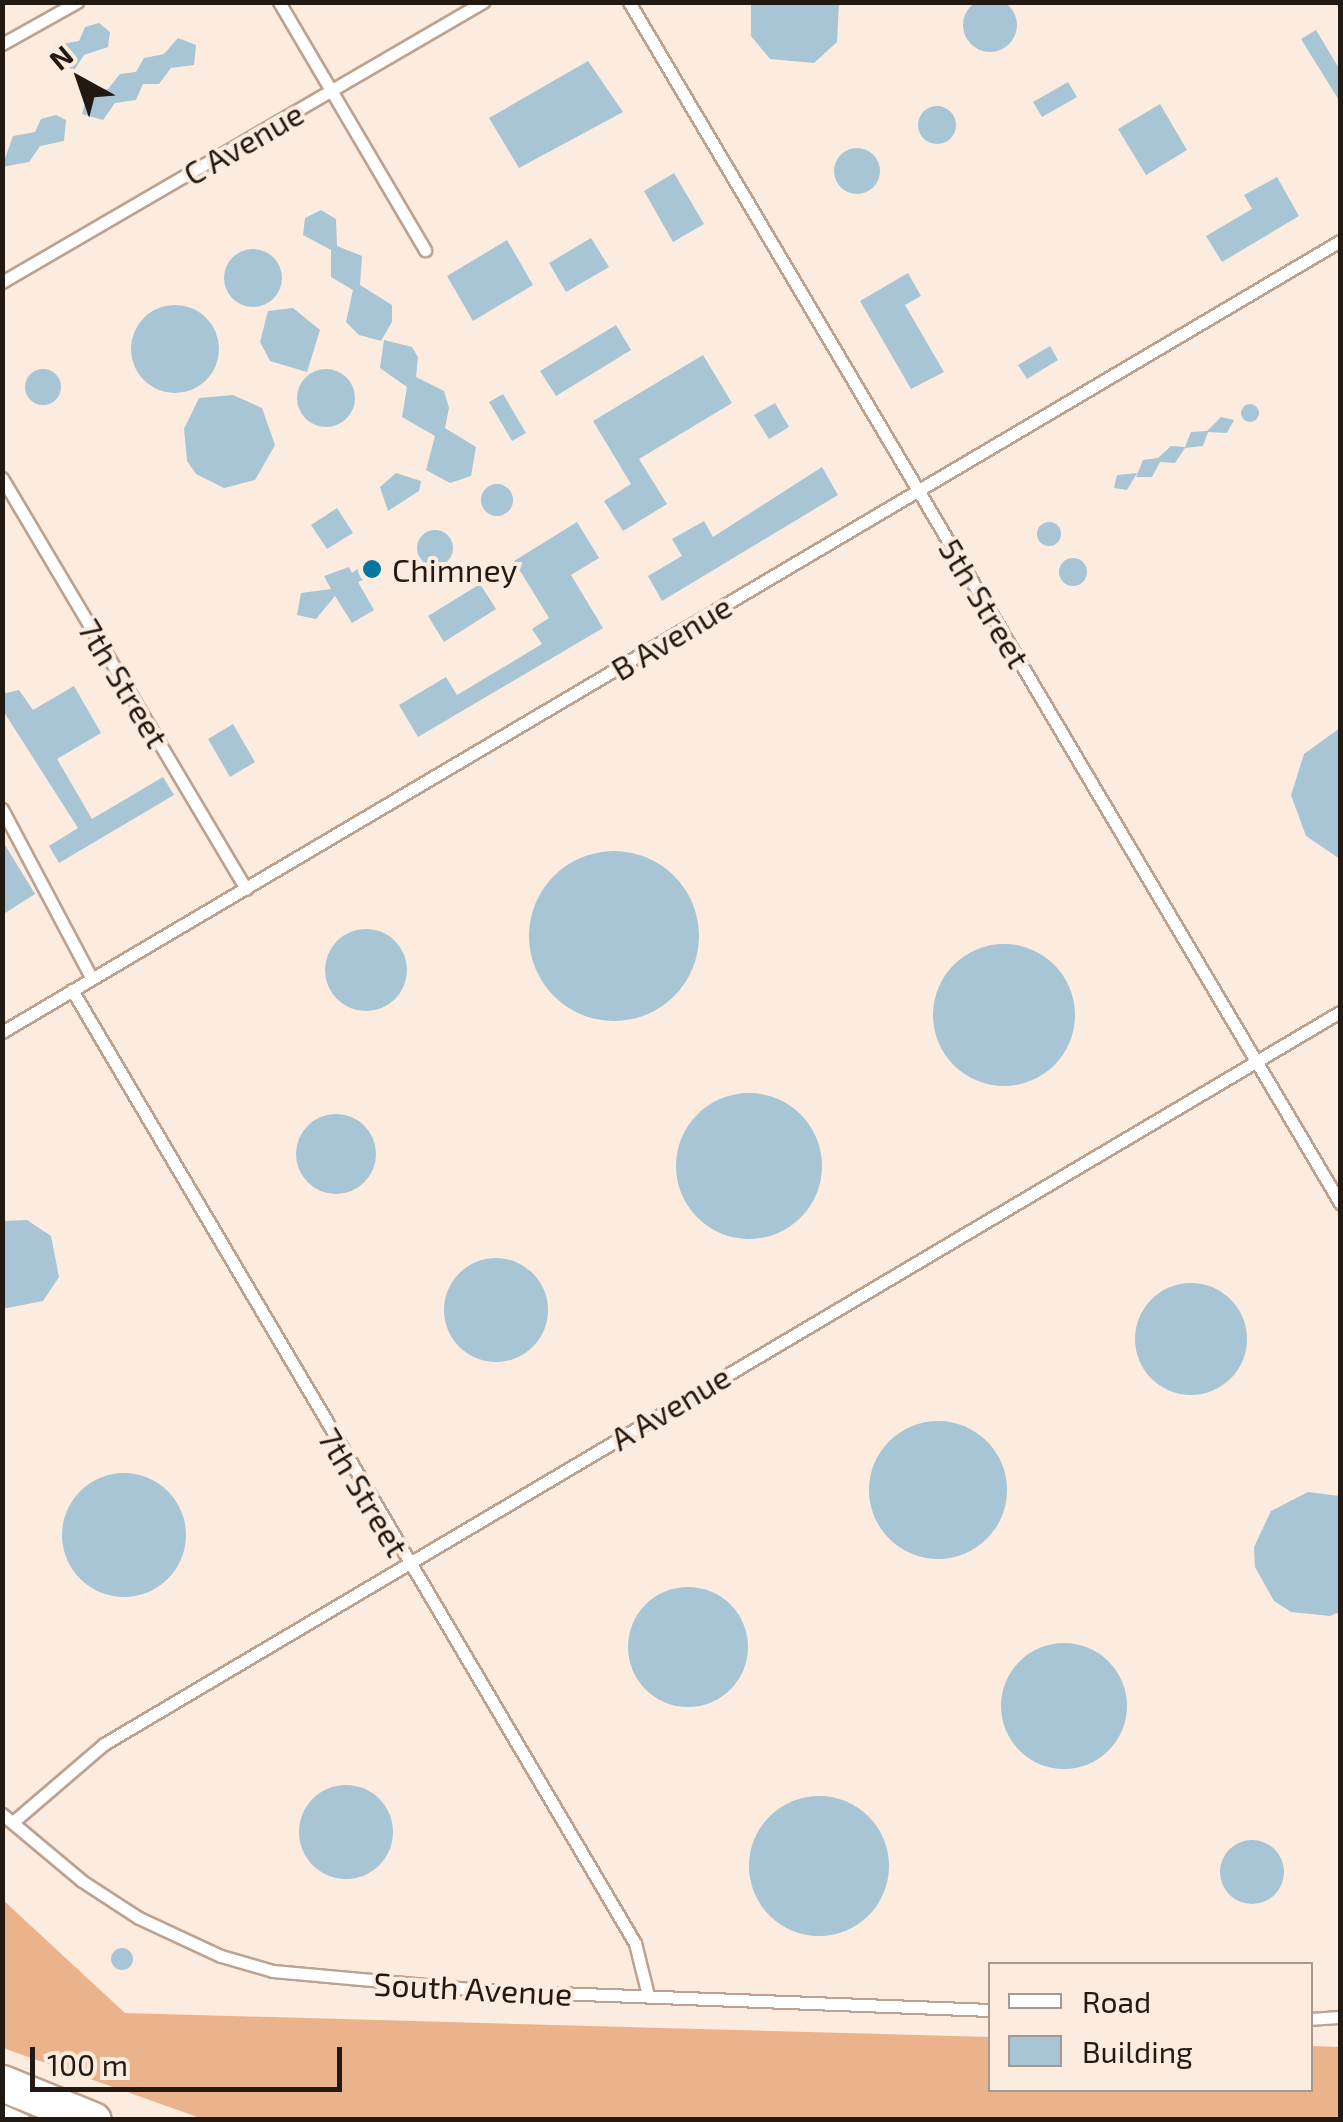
<!DOCTYPE html>
<html>
<head>
<meta charset="utf-8">
<style>
	body { margin:0 }
	#map { position:relative; width:1343px; height:2122px; overflow:hidden; background:#fcece0; font-family:"Exo 2",sans-serif }
	div>[style] { position:absolute }
	.forest>* { inset:0; background:#ebb38c }
	.building>* { inset:0; background:#a7c5d5 }
	.round { border-radius:50% }
	.roads { filter:drop-shadow(2px 0 #bca291) drop-shadow(-2px 0 #bca291) drop-shadow(0 2px #bca291) drop-shadow(0 -2px #bca291) }
	.service>* { height:11px; margin:-5.5px; padding:0 5.5px; transform-origin:5.5px; border-radius:5.5px; background:#fff }
	.primary>* { height:35px; margin:-17.5px; padding:0 17.5px; transform-origin:17.5px; border-radius:17.5px; background:#fff }
	.dots>* { width:28px; height:28px; translate:-50% -50%; box-sizing:border-box; border:5px solid #fcece0; border-radius:50% }
	span { translate:-50% -50%; white-space:nowrap; text-align:center; line-height:1.15; -webkit-text-stroke:8px #fcece0; paint-order:stroke }
	.street-label { font-size:32px; color:#231913 }
	.poi-label { font-size:32px; color:#231913 }
	.left { translate:0 -50%; text-align:left }
	.frame { position:absolute; inset:0; border:5px solid #231913; pointer-events:none }
	.legend { position:absolute; left:988px; top:1962px; width:325px; height:130px; box-sizing:border-box; background:#fcece0; border:2px solid #a5988e; margin:0; padding:12px 18px; list-style:none; font-size:30px; color:#231913 }
	.legend li { display:flex; align-items:center; gap:20px; height:50px }
	.legend b { width:50px; border:2px solid #a5988e }
	.north { position:absolute; left:30px; top:30px; width:100px; height:100px; -webkit-text-stroke:8px #fcece0; paint-order:stroke; rotate:320deg; font-size:28px; font-weight:700; line-height:40px; text-align:center; color:#231913 }
	.north::after { content:''; display:block; margin:auto; width:35px; height:45px; background:#231913; clip-path:polygon(50% 0,100% 100%,50% 72%,0 100%) }
	.scale { position:absolute; left:30px; top:2047px; width:312px; height:45px; box-sizing:border-box; border:5px solid #231913; border-top:0; padding-left:12px; font-size:30px; line-height:35px; white-space:nowrap; color:#231913; -webkit-text-stroke:8px #fcece0; paint-order:stroke }
</style>
</head>
<body>
<div id="map">
	<div class="forest">
		<div style="clip-path:polygon(3px 1900px,125px 2013px,990px 2037px,991px 2090px,1310px 2090px,1311px 2046px,1340px 2047px,1340px 2119px,203px 2119px,3px 2048px)"></div>
	</div>
	<div class="building">
		<div class="round" style="left:963px;top:-2px;width:54px;height:54px"></div>
		<div style="clip-path:polygon(751px 2px,839px 2px,837px 42px,814px 63px,770px 59px,751px 36px)"></div>
		<div style="clip-path:polygon(99px 23px,110px 32px,108px 47px,84px 55px,75px 69px,58px 68px,51px 54px,55px 45px,79px 41px,85px 27px)"></div>
		<div style="clip-path:polygon(1316px 30px,1340px 70px,1340px 102px,1301px 39px)"></div>
		<div style="clip-path:polygon(178px 38px,196px 45px,194px 65px,171px 68px,159px 84px,143px 84px,136px 100px,115px 103px,103px 120px,82px 114px,89px 89px,108px 89px,120px 74px,136px 72px,144px 58px,164px 54px)"></div>
		<div style="clip-path:polygon(588px 61px,623px 112px,519px 168px,489px 118px)"></div>
		<div style="clip-path:polygon(1068px 82px,1077px 97px,1042px 117px,1033px 102px)"></div>
		<div style="clip-path:polygon(1160px 104px,1187px 150px,1146px 175px,1118px 129px)"></div>
		<div class="round" style="left:918px;top:106px;width:38px;height:38px"></div>
		<div style="clip-path:polygon(56px 115px,66px 120px,64px 141px,40px 146px,29px 162px,2px 167px,13px 136px,35px 132px,41px 119px)"></div>
		<div class="round" style="left:834px;top:148px;width:46px;height:46px"></div>
		<div style="clip-path:polygon(674px 173px,704px 224px,673px 242px,644px 191px)"></div>
		<div style="clip-path:polygon(1277px 177px,1299px 216px,1222px 262px,1206px 236px,1252px 209px,1244px 195px)"></div>
		<div style="clip-path:polygon(321px 210px,336px 219px,337px 246px,362px 256px,360px 285px,392px 305px,392px 322px,381px 341px,359px 335px,346px 322px,353px 290px,331px 277px,331px 250px,303px 235px,305px 218px)"></div>
		<div style="clip-path:polygon(591px 238px,609px 267px,566px 292px,549px 263px)"></div>
		<div style="clip-path:polygon(507px 240px,533px 285px,473px 321px,447px 276px)"></div>
		<div class="round" style="left:224px;top:249px;width:58px;height:58px"></div>
		<div style="clip-path:polygon(908px 273px,921px 296px,905px 305px,944px 372px,911px 389px,860px 301px)"></div>
		<div class="round" style="left:131px;top:305px;width:88px;height:88px"></div>
		<div style="clip-path:polygon(293px 308px,320px 330px,307px 372px,270px 361px,260px 342px,268px 311px)"></div>
		<div style="clip-path:polygon(616px 325px,631px 350px,556px 396px,540px 371px)"></div>
		<div style="clip-path:polygon(384px 340px,412px 347px,418px 357px,416px 377px,444px 391px,449px 408px,445px 428px,476px 447px,471px 476px,450px 483px,426px 470px,435px 436px,402px 417px,407px 387px,380px 368px)"></div>
		<div style="clip-path:polygon(1050px 346px,1058px 360px,1027px 379px,1018px 365px)"></div>
		<div style="clip-path:polygon(703px 355px,732px 403px,639px 459px,667px 504px,623px 531px,604px 501px,631px 484px,593px 421px)"></div>
		<div class="round" style="left:297px;top:369px;width:58px;height:58px"></div>
		<div class="round" style="left:25px;top:369px;width:36px;height:36px"></div>
		<div style="clip-path:polygon(503px 394px,526px 433px,512px 441px,489px 402px)"></div>
		<div style="clip-path:polygon(233px 395px,262px 408px,275px 445px,255px 480px,224px 488px,196px 474px,187px 461px,184px 429px,199px 398px)"></div>
		<div style="clip-path:polygon(775px 403px,789px 427px,769px 439px,754px 415px)"></div>
		<div class="round" style="left:1241px;top:404px;width:18px;height:18px"></div>
		<div style="clip-path:polygon(1221px 417px,1234px 420px,1227px 433px,1208px 432px,1203px 446px,1185px 448px,1175px 463px,1160px 462px,1152px 477px,1136px 477px,1143px 460px,1158px 458px,1171px 446px,1185px 447px,1191px 432px,1207px 431px)"></div>
		<div style="clip-path:polygon(822px 467px,838px 495px,662px 601px,648px 576px,682px 556px,672px 539px,704px 521px,713px 537px)"></div>
		<div style="clip-path:polygon(396px 473px,421px 481px,419px 491px,388px 511px,380px 487px)"></div>
		<div style="clip-path:polygon(1137px 473px,1127px 490px,1114px 488px,1117px 475px)"></div>
		<div class="round" style="left:481px;top:484px;width:32px;height:32px"></div>
		<div style="clip-path:polygon(337px 508px,353px 533px,327px 549px,311px 525px)"></div>
		<div class="round" style="left:1037px;top:522px;width:24px;height:24px"></div>
		<div style="clip-path:polygon(577px 522px,599px 558px,571px 575px,603px 628px,418px 737px,399px 705px,446px 677px,457px 695px,542px 644px,532px 629px,549px 618px,514px 561px)"></div>
		<div class="round" style="left:417px;top:530px;width:36px;height:36px"></div>
		<div class="round" style="left:1059px;top:558px;width:28px;height:28px"></div>
		<div style="clip-path:polygon(370px 560px,379px 562px,381px 573px,358px 582px,374px 610px,352px 623px,335px 596px,316px 619px,297px 615px,301px 593px,331px 589px,324px 576px,349px 567px,352px 573px)"></div>
		<div style="clip-path:polygon(480px 584px,496px 609px,444px 642px,428px 616px)"></div>
		<div style="clip-path:polygon(74px 686px,101px 733px,57px 759px,92px 819px,163px 777px,174px 795px,59px 863px,49px 846px,78px 828px,2px 709px,2px 694px,19px 690px,33px 710px)"></div>
		<div style="clip-path:polygon(233px 724px,255px 762px,230px 777px,208px 739px)"></div>
		<div style="clip-path:polygon(1340px 728px,1340px 859px,1306px 836px,1291px 795px,1304px 754px)"></div>
		<div style="clip-path:polygon(2px 840px,35px 894px,2px 915px)"></div>
		<div class="round" style="left:529px;top:851px;width:170px;height:170px"></div>
		<div class="round" style="left:325px;top:929px;width:82px;height:82px"></div>
		<div class="round" style="left:933px;top:944px;width:142px;height:142px"></div>
		<div class="round" style="left:676px;top:1093px;width:146px;height:146px"></div>
		<div class="round" style="left:296px;top:1114px;width:80px;height:80px"></div>
		<div style="clip-path:polygon(27px 1220px,51px 1236px,59px 1277px,43px 1301px,2px 1309px,2px 1221px)"></div>
		<div class="round" style="left:444px;top:1258px;width:104px;height:104px"></div>
		<div class="round" style="left:1135px;top:1283px;width:112px;height:112px"></div>
		<div class="round" style="left:869px;top:1421px;width:138px;height:138px"></div>
		<div class="round" style="left:62px;top:1473px;width:124px;height:124px"></div>
		<div style="clip-path:polygon(1308px 1492px,1340px 1496px,1340px 1612px,1330px 1616px,1291px 1612px,1274px 1601px,1255px 1567px,1254px 1547px,1271px 1511px)"></div>
		<div class="round" style="left:628px;top:1587px;width:120px;height:120px"></div>
		<div class="round" style="left:1001px;top:1643px;width:126px;height:126px"></div>
		<div class="round" style="left:299px;top:1785px;width:94px;height:94px"></div>
		<div class="round" style="left:749px;top:1796px;width:140px;height:140px"></div>
		<div class="round" style="left:1220px;top:1840px;width:64px;height:64px"></div>
		<div class="round" style="left:111px;top:1948px;width:22px;height:22px"></div>
	</div>
	<div class="roads">
		<div class="service">
			<div style="left:279px;top:2px;width:288px;rotate:59.5deg"></div>
			<div style="left:629px;top:2px;width:1396px;rotate:59.37deg"></div>
			<div style="left:2px;top:44px;width:86px;rotate:-29.2deg"></div>
			<div style="left:2px;top:282px;width:557px;rotate:-30.2deg"></div>
			<div style="left:2px;top:478px;width:478px;rotate:59.3deg"></div>
			<div style="left:2px;top:809px;width:192px;rotate:62.1deg"></div>
			<div style="left:72px;top:990px;width:1107px;rotate:59.43deg"></div>
			<div style="left:635px;top:1943px;width:54px;rotate:76deg"></div>
			<div style="left:2px;top:1032px;width:1554px;rotate:-30.59deg"></div>
			<div style="left:2px;top:1814px;width:104px;rotate:39.9deg"></div>
			<div style="left:82px;top:1881px;width:68px;rotate:33deg"></div>
			<div style="left:139px;top:1918px;width:90px;rotate:24.9deg"></div>
			<div style="left:221px;top:1956px;width:54px;rotate:16.1deg"></div>
			<div style="left:273px;top:1971px;width:209px;rotate:5.2deg"></div>
			<div style="left:481px;top:1990px;width:510px;rotate:2.25deg"></div>
			<div style="left:13px;top:1822px;width:120px;rotate:-40.6deg"></div>
			<div style="left:104px;top:1744px;width:1436px;rotate:-30.64deg"></div>
			<div style="left:1310px;top:2019px;width:30px;rotate:-4deg"></div>
			<div style="left:2px;top:2110px;width:24px;rotate:24deg"></div>
		</div>
		<div class="primary">
			<div style="left:2px;top:2083px;width:98px;rotate:22.1deg"></div>
		</div>
	</div>
	<div class="dots">
		<div style="left:372px;top:569px;background:#0377a1"></div>
	</div>
	<div class="street-label">
		<span style="left:243px;top:143px;rotate:-30deg">C Avenue</span>
		<span style="left:985px;top:603px;rotate:59deg">5th Street</span>
		<span style="left:671px;top:637px;rotate:-31deg">B Avenue</span>
		<span style="left:124px;top:683px;rotate:59deg">7th Street</span>
		<span style="left:670px;top:1407px;rotate:-31deg">A Avenue</span>
		<span style="left:364px;top:1492px;rotate:59deg">7th Street</span>
		<span style="left:473px;top:1988px;rotate:3deg">South Avenue</span>
	</div>
	<div class="poi-label">
		<span class="left" style="left:392px;top:569px">Chimney</span>
	</div>
	<div class="frame"></div>
	<ul class="legend">
	<li><b style="height:12px;background:#fff"></b>Road</li>
	<li><b style="height:28px;background:#a7c5d5"></b>Building</li>
	</ul>
	<div class="north">N</div>
	<div class="scale">100 m</div>
</div>
</body>
</html>
